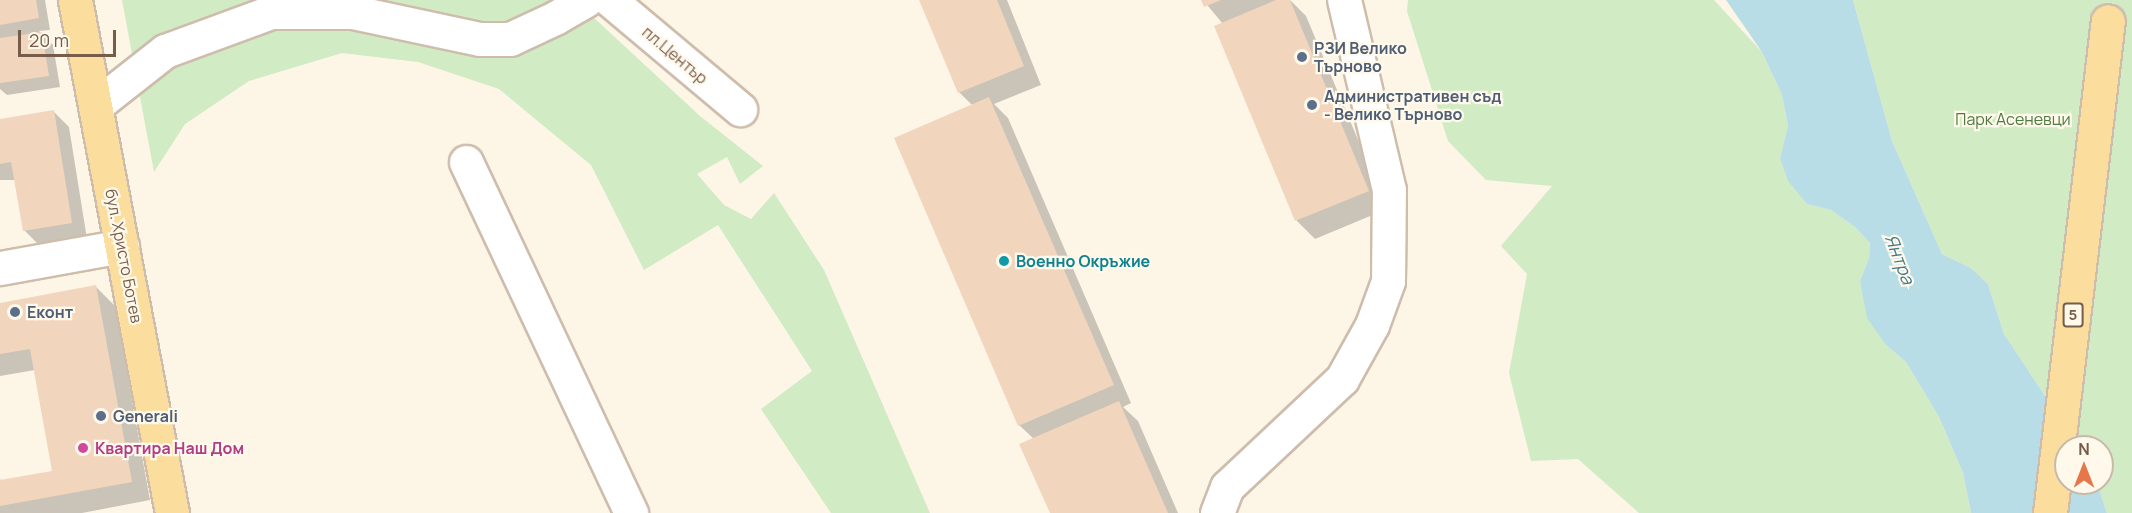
<!DOCTYPE html>
<html>
<head>
<meta charset="utf-8">
<style>
	body { margin:0 }
	#map { position:relative; width:2132px; height:513px; overflow:hidden; background:#fdf5e6; font-family:Manrope,sans-serif }
	div>[style] { position:absolute }
	.green>* { inset:0; background:#d1ebc4 }
	.water>* { inset:0; background:#b9dde7 }
	.shadow>* { inset:0; background:#0003 }
	.building>* { inset:0; background:#f2d5bd }
	.roads { filter:drop-shadow(2px 0 #cebdac) drop-shadow(-2px 0 #cebdac) drop-shadow(0 2px #cebdac) drop-shadow(0 -2px #cebdac) }
	.minor>* { height:33px; margin:-16.5px; padding:0 16.5px; transform-origin:16.5px; border-radius:16.5px; background:#fff }
	.major>* { height:33px; margin:-16.5px; padding:0 16.5px; transform-origin:16.5px; border-radius:16.5px; background:#fbde9e }
	.dots>* { width:16px; height:16px; translate:-50% -50%; box-sizing:border-box; border:3px solid #fff9ec; border-radius:50% }
	span { translate:-50% -50%; white-space:nowrap; text-align:center; line-height:1.15; -webkit-text-stroke:4.5px #fff9ec; paint-order:stroke }
	.shield-label span { padding:2px 4px; background:#fff9ec; border:2px solid; border-radius:4px; -webkit-text-stroke-width:0 }
	.shield-label { font-size:15px; color:#765c4a; font-weight:700 }
	.service-label { font-size:16px; color:#4e5e75; font-weight:700 }
	.left { translate:0 -50%; text-align:left }
	.street-label { font-size:16px; color:#765c4a }
	.park-label { font-size:16px; color:#4f7c42 }
	.culture-label { font-size:16px; color:#0d838f; font-weight:700 }
	.hotel-label { font-size:16px; color:#b23c85; font-weight:700 }
	.water-label { font-size:18px; color:#437a8a; font-style:italic }
	.north { position:absolute; left:2054px; top:435px; width:60px; height:60px; box-sizing:border-box; background:#fff9ec; border:2px solid #c8baab; border-radius:50%; rotate:0deg; font-size:16px; font-weight:700; line-height:24px; text-align:center; color:#765c4a }
	.north::after { content:''; display:block; margin:auto; width:21px; height:27px; background:#e7764a; clip-path:polygon(50% 0,100% 100%,50% 72%,0 100%) }
	.scale { position:absolute; left:18px; top:30px; width:98px; height:27px; box-sizing:border-box; border:3px solid #765c4a; border-top:0; padding-left:8px; font-size:18px; line-height:21px; white-space:nowrap; color:#765c4a; -webkit-text-stroke:4px #fff9ec; paint-order:stroke }
</style>
</head>
<body>
<div id="map">
	<div class="green">
		<div style="clip-path:polygon(122px 0,568px 0,593px 17px,700px 116px,763px 166px,740px 184px,727px 157px,697px 174px,724px 205px,751px 219px,774px 193px,824px 270px,930px 513px,831px 513px,761px 409px,812px 371px,718px 225px,644px 270px,591px 165px,499px 89px,418px 62px,342px 53px,249px 81px,185px 124px,154px 172px)"></div>
		<div style="clip-path:polygon(1408px 0,1714px 0,1762px 52px,1782px 95px,1788px 126px,1780px 158px,1807px 204px,1831px 210px,1855px 227px,1870px 243px,1869px 258px,1860px 281px,1886px 345px,1906px 362px,1939px 417px,1963px 473px,1971px 513px,1639px 513px,1578px 459px,1531px 461px,1509px 373px,1527px 274px,1501px 246px,1552px 186px,1486px 180px,1448px 141px,1407px 11px)"></div>
		<div style="clip-path:polygon(1853px 0,2132px 0,2132px 513px,2107px 513px,2097px 483px,2102px 483px,2102px 447px,2079px 447px,2004px 334px,1988px 284px,1971px 268px,1942px 254px,1892px 141px)"></div>
	</div>
	<div class="water">
		<div style="clip-path:polygon(1726px 0,1853px 0,1892px 141px,1942px 254px,1971px 268px,1988px 284px,2004px 334px,2079px 447px,2066px 447px,2066px 483px,2097px 483px,2107px 513px,1971px 513px,1963px 473px,1939px 417px,1906px 362px,1886px 345px,1867px 318px,1860px 281px,1869px 258px,1870px 243px,1855px 227px,1831px 210px,1807px 204px,1788px 181px,1780px 158px,1788px 126px,1782px 95px,1762px 52px)"></div>
	</div>
	<div class="shadow">
		<div style="clip-path:polygon(0 0,45px 0,50px 30px,39px 31px,53px 45px,60px 87px,7px 95px,0 89px)"></div>
		<div style="clip-path:polygon(921px 0,1007px 0,1041px 85px,994px 104px,1008px 118px,1131px 403px,1123px 407px,1138px 421px,1178px 513px,1051px 513px,1034px 439px,1019px 425px,973px 106px,959px 92px)"></div>
		<div style="clip-path:polygon(1203px 0,1290px 0,1306px 16px,1387px 209px,1315px 239px,1297px 221px,1216px 27px,1223px 24px)"></div>
		<div style="clip-path:polygon(53px 111px,69px 127px,87px 239px,40px 246px,24px 230px,16px 180px,0 180px,0 120px)"></div>
		<div style="clip-path:polygon(96px 287px,115px 306px,150px 500px,82px 513px,0 513px,0 478px,1px 482px,54px 472px,35px 370px,0 376px,0 304px)"></div>
	</div>
	<div class="building">
		<div style="clip-path:polygon(0 0,36px 0,39px 18px,0 25px)"></div>
		<div style="clip-path:polygon(919px 0,997px 0,1024px 66px,958px 93px)"></div>
		<div style="clip-path:polygon(1201px 0,1221px 0,1204px 7px)"></div>
		<div style="clip-path:polygon(1276px 0,1290px 0,1369px 191px,1295px 221px,1214px 26px)"></div>
		<div style="clip-path:polygon(42px 32px,49px 76px,0 83px,0 38px)"></div>
		<div style="clip-path:polygon(989px 97px,1114px 385px,1018px 426px,894px 138px)"></div>
		<div style="clip-path:polygon(54px 110px,72px 223px,23px 231px,11px 162px,0 164px,0 119px)"></div>
		<div style="clip-path:polygon(96px 285px,132px 482px,0 506px,0 480px,52px 471px,30px 349px,0 354px,0 303px)"></div>
		<div style="clip-path:polygon(1119px 401px,1168px 513px,1050px 513px,1019px 444px)"></div>
	</div>
	<div class="roads">
		<div class="minor">
			<div style="left:610px;top:0;width:170px;rotate:40deg"></div>
			<div style="left:95px;top:106px;width:89px;rotate:-38.2deg"></div>
			<div style="left:165px;top:51px;width:113px;rotate:-20.2deg"></div>
			<div style="left:271px;top:12px;width:82px"></div>
			<div style="left:353px;top:12px;width:130px;rotate:12deg"></div>
			<div style="left:480px;top:39px;width:30px"></div>
			<div style="left:510px;top:39px;width:50px;rotate:-25deg"></div>
			<div style="left:555px;top:18px;width:36px;rotate:-30deg"></div>
			<div style="left:466px;top:162px;width:388px;rotate:64.8deg"></div>
			<div style="left:0;top:268px;width:124px;rotate:-10.2deg"></div>
			<div style="left:1217px;top:513px;width:28px;rotate:-69deg"></div>
			<div style="left:1227px;top:487px;width:158px;rotate:-43.2deg"></div>
			<div style="left:1342px;top:379px;width:62px;rotate:-60.9deg"></div>
			<div style="left:1372px;top:325px;width:47px;rotate:-70deg"></div>
			<div style="left:1388px;top:281px;width:91px;rotate:-89.4deg"></div>
			<div style="left:1389px;top:190px;width:195px;rotate:-103.3deg"></div>
		</div>
		<div class="major">
			<div style="left:75px;top:0;width:522px;rotate:79.29deg"></div>
			<div style="left:2050px;top:513px;width:495px;rotate:-83.3deg"></div>
		</div>
	</div>
	<div class="dots">
		<div style="left:1302px;top:57px;background:#5c6f8a"></div>
		<div style="left:1312px;top:105px;background:#5c6f8a"></div>
		<div style="left:1004px;top:261px;background:#0f9aa8"></div>
		<div style="left:15px;top:312px;background:#5c6f8a"></div>
		<div style="left:101px;top:416px;background:#5c6f8a"></div>
		<div style="left:83px;top:448px;background:#d1479c"></div>
	</div>
	<div class="shield-label">
		<span style="left:2073px;top:315px">5</span>
	</div>
	<div class="service-label">
		<span class="left" style="left:1314px;top:57px">РЗИ Велико<br>Търново</span>
		<span class="left" style="left:1324px;top:105px">Административен съд<br>- Велико Търново</span>
		<span class="left" style="left:27px;top:312px">Еконт</span>
		<span class="left" style="left:113px;top:416px">Generali</span>
	</div>
	<div class="street-label">
		<span style="left:675px;top:55px;rotate:40deg">пл.Център</span>
		<span style="left:124px;top:256px;rotate:79deg">бул. Христо Ботев</span>
	</div>
	<div class="park-label">
		<span style="left:2013px;top:119px">Парк Асеневци</span>
	</div>
	<div class="culture-label">
		<span class="left" style="left:1016px;top:261px">Военно Окръжие</span>
	</div>
	<div class="hotel-label">
		<span class="left" style="left:95px;top:448px">Квартира Наш Дом</span>
	</div>
	<div class="water-label">
		<span style="left:1900px;top:259px;rotate:69deg">Янтра</span>
	</div>
	<div class="north">N</div>
	<div class="scale">20 m</div>
</div>
</body>
</html>
